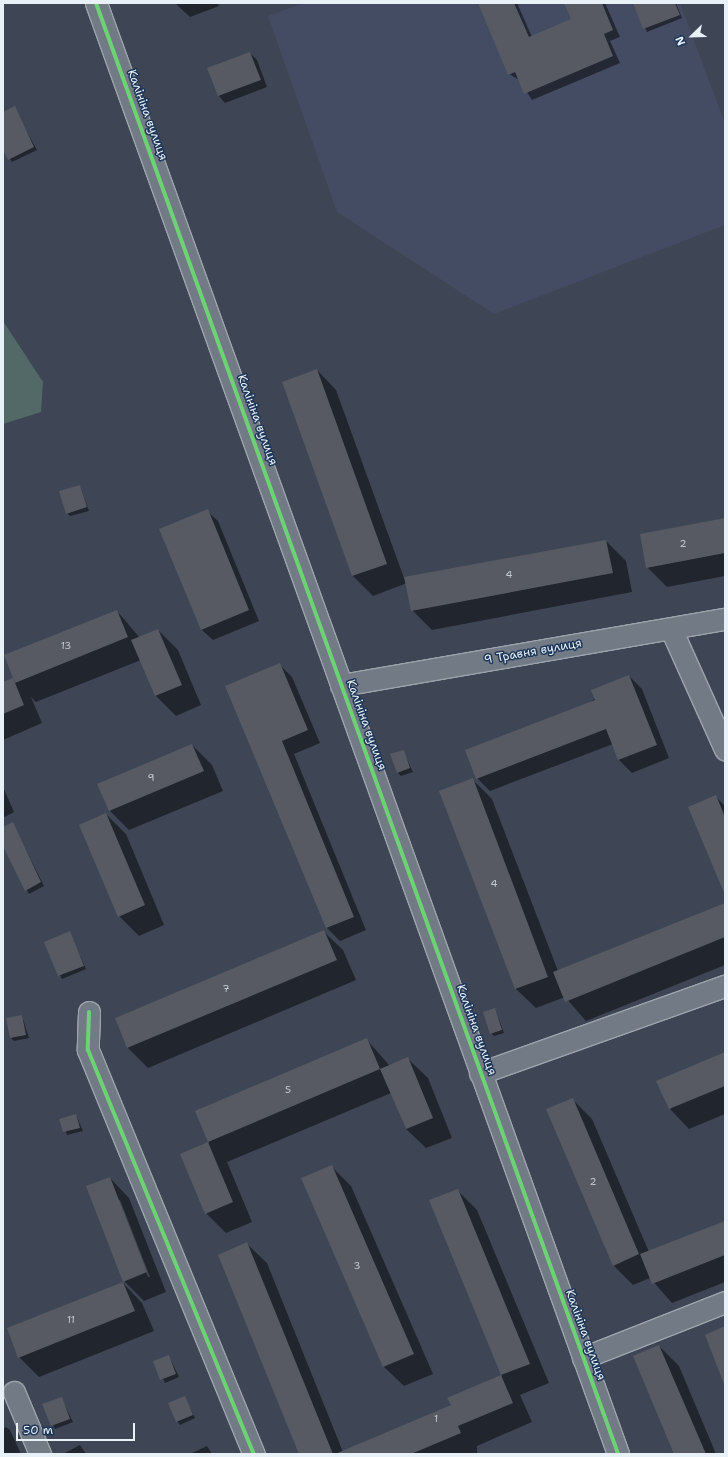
<!DOCTYPE html>
<html>
<head>
<meta charset="utf-8">
<style>
	body { margin:0 }
	#map { position:relative; width:728px; height:1457px; overflow:hidden; background:#3e4655; font-family:"Shantell Sans",sans-serif }
	div>[style] { position:absolute }
	.built>* { inset:0; background:#434c63 }
	.green>* { inset:0; background:#526968 }
	.shadow>* { inset:0; background:#0007 }
	.building>* { inset:0; background:#575a63 }
	.roads { filter:drop-shadow(1px 0 #9ea4ac) drop-shadow(-1px 0 #9ea4ac) drop-shadow(0 1px #9ea4ac) drop-shadow(0 -1px #9ea4ac) }
	.minor>* { height:21px; margin:-10.5px; padding:0 10.5px; transform-origin:10.5px; border-radius:10.5px; background:#727a85 }
	.cycleway>* { height:4px; margin:-2px; padding:0 2px; transform-origin:2px; border-radius:2px; background:#6cd273 }
	span { translate:-50% -50%; white-space:nowrap; text-align:center; line-height:1.15; -webkit-text-stroke:3px #1d3557; paint-order:stroke }
	.number-label { font-size:10px; color:#c4cbd3 }
	.number-label span { -webkit-text-stroke-width:0 }
	.street-label { font-size:12px; color:#e8f1f8 }
	.frame { position:absolute; inset:0; border:4px solid #e8f1f8; pointer-events:none }
	.north { position:absolute; left:672px; top:16px; width:40px; height:40px; -webkit-text-stroke:3px #1d3557; paint-order:stroke; rotate:247deg; font-size:11px; font-weight:700; line-height:16px; text-align:center; color:#e8f1f8 }
	.north::after { content:''; display:block; margin:auto; width:14px; height:18px; background:#e8f1f8; clip-path:polygon(50% 0,100% 100%,50% 72%,0 100%) }
	.scale { position:absolute; left:16px; top:1423px; width:119px; height:18px; box-sizing:border-box; border:2px solid #e8f1f8; border-top:0; padding-left:5px; font-size:12px; line-height:14px; white-space:nowrap; color:#e8f1f8; -webkit-text-stroke:3px #1d3557; paint-order:stroke }
</style>
</head>
<body>
<div id="map">
	<div class="built">
		<div style="clip-path:polygon(303px 3px,680px 3px,725px 123px,725px 225px,494px 314px,337px 212px,268px 16px)"></div>
	</div>
	<div class="green">
		<div style="clip-path:polygon(3px 321px,43px 382px,41px 412px,3px 424px)"></div>
	</div>
	<div class="shadow">
		<div style="clip-path:polygon(175px 3px,217px 3px,219px 6px,190px 17px)"></div>
		<div style="clip-path:polygon(479px 3px,517px 3px,532px 37px,572px 20px,565px 3px,605px 3px,620px 37px,610px 41px,620px 63px,532px 100px,519px 80px,509px 74px)"></div>
		<div style="clip-path:polygon(634px 3px,676px 3px,682px 18px,647px 32px)"></div>
		<div style="clip-path:polygon(250px 53px,257px 60px,267px 87px,225px 103px,219px 96px)"></div>
		<div style="clip-path:polygon(14px 108px,37px 150px,12px 162px,3px 148px,3px 113px)"></div>
		<div style="clip-path:polygon(317px 370px,336px 390px,404px 578px,606px 541px,626px 561px,632px 592px,432px 630px,412px 610px,407px 583px,373px 596px,353px 576px,283px 382px)"></div>
		<div style="clip-path:polygon(80px 486px,89px 511px,70px 516px,67px 513px)"></div>
		<div style="clip-path:polygon(207px 511px,218px 521px,259px 621px,213px 640px,202px 630px,161px 530px)"></div>
		<div style="clip-path:polygon(725px 520px,725px 576px,667px 587px,647px 567px)"></div>
		<div style="clip-path:polygon(117px 611px,140px 638px,158px 630px,178px 650px,201px 705px,176px 716px,156px 696px,141px 660px,36px 702px,31px 697px,42px 723px,3px 740px,3px 683px,13px 679px,16px 682px)"></div>
		<div style="clip-path:polygon(279px 664px,292px 677px,320px 743px,294px 754px,366px 930px,340px 941px,327px 928px,227px 687px)"></div>
		<div style="clip-path:polygon(629px 676px,642px 689px,669px 758px,632px 773px,619px 760px,613px 744px,490px 791px,477px 778px)"></div>
		<div style="clip-path:polygon(192px 745px,212px 765px,223px 791px,129px 830px,110px 811px)"></div>
		<div style="clip-path:polygon(403px 751px,413px 772px,401px 776px,398px 773px)"></div>
		<div style="clip-path:polygon(473px 780px,492px 799px,558px 971px,725px 904px,725px 965px,586px 1021px,565px 997px,536px 1008px,516px 989px)"></div>
		<div style="clip-path:polygon(3px 787px,14px 812px,3px 818px)"></div>
		<div style="clip-path:polygon(716px 797px,725px 806px,725px 893px)"></div>
		<div style="clip-path:polygon(106px 814px,126px 834px,164px 925px,139px 936px,119px 916px)"></div>
		<div style="clip-path:polygon(13px 824px,44px 886px,29px 894px,3px 843px,3px 828px)"></div>
		<div style="clip-path:polygon(323px 931px,343px 950px,356px 980px,148px 1068px,128px 1048px,116px 1018px)"></div>
		<div style="clip-path:polygon(69px 932px,86px 969px,62px 979px,45px 942px)"></div>
		<div style="clip-path:polygon(495px 1009px,504px 1033px,494px 1036px,491px 1033px)"></div>
		<div style="clip-path:polygon(22px 1016px,29px 1038px,14px 1041px,11px 1038px)"></div>
		<div style="clip-path:polygon(367px 1040px,390px 1066px,408px 1059px,428px 1078px,452px 1138px,426px 1148px,406px 1129px,391px 1093px,227px 1162px,252px 1222px,226px 1233px,206px 1213px,181px 1155px,209px 1143px,196px 1112px)"></div>
		<div style="clip-path:polygon(725px 1053px,725px 1114px,689px 1129px,670px 1109px)"></div>
		<div style="clip-path:polygon(572px 1099px,592px 1119px,649px 1252px,725px 1222px,725px 1282px,672px 1303px,650px 1278px,633px 1285px,613px 1265px)"></div>
		<div style="clip-path:polygon(76px 1115px,83px 1131px,67px 1135px,61px 1120px)"></div>
		<div style="clip-path:polygon(331px 1166px,351px 1186px,433px 1374px,404px 1386px,384px 1367px,302px 1178px)"></div>
		<div style="clip-path:polygon(evenodd,110px 1178px,129px 1198px,166px 1292px,144px 1301px,124px 1281px,110px 1178px,118px 1200px,120px 1200px,150px 1277px,148px 1277px,118px 1200px)"></div>
		<div style="clip-path:polygon(457px 1190px,477px 1210px,549px 1383px,520px 1395px,532px 1422px,477px 1446px,477px 1454px,300px 1454px,247px 1244px,267px 1263px,343px 1452px,452px 1406px,449px 1398px,502px 1376px,431px 1201px)"></div>
		<div style="clip-path:polygon(123px 1283px,142px 1303px,154px 1331px,39px 1377px,19px 1357px)"></div>
		<div style="clip-path:polygon(659px 1346px,679px 1366px,716px 1454px,676px 1454px)"></div>
		<div style="clip-path:polygon(169px 1356px,179px 1377px,165px 1383px,155px 1362px)"></div>
		<div style="clip-path:polygon(184px 1397px,195px 1418px,180px 1425px,177px 1421px)"></div>
		<div style="clip-path:polygon(61px 1398px,73px 1422px,55px 1429px,44px 1405px)"></div>
		<div style="clip-path:polygon(6px 1427px,10px 1430px,21px 1454px,3px 1454px,3px 1429px)"></div>
		<div style="clip-path:polygon(80px 1445px,86px 1454px,66px 1454px,65px 1453px)"></div>
		<div style="clip-path:polygon(207px 1446px,212px 1454px,190px 1454px)"></div>
	</div>
	<div class="building">
		<div style="clip-path:polygon(478px 3px,514px 3px,529px 37px,571px 19px,564px 3px,602px 3px,613px 30px,604px 34px,613px 56px,524px 94px,515px 72px,508px 75px)"></div>
		<div style="clip-path:polygon(633px 3px,675px 3px,680px 15px,643px 29px)"></div>
		<div style="clip-path:polygon(250px 52px,261px 80px,218px 96px,207px 68px)"></div>
		<div style="clip-path:polygon(15px 106px,34px 147px,8px 160px,3px 150px,3px 112px)"></div>
		<div style="clip-path:polygon(317px 369px,387px 564px,352px 576px,282px 382px)"></div>
		<div style="clip-path:polygon(80px 485px,87px 507px,66px 514px,59px 491px)"></div>
		<div style="clip-path:polygon(208px 509px,249px 610px,201px 630px,159px 529px)"></div>
		<div style="clip-path:polygon(725px 518px,725px 553px,646px 568px,640px 534px)"></div>
		<div style="clip-path:polygon(606px 540px,613px 573px,411px 611px,404px 577px)"></div>
		<div style="clip-path:polygon(117px 610px,128px 637px,15px 683px,4px 655px)"></div>
		<div style="clip-path:polygon(158px 629px,182px 685px,155px 696px,131px 640px)"></div>
		<div style="clip-path:polygon(280px 663px,308px 730px,282px 741px,354px 917px,326px 928px,225px 686px)"></div>
		<div style="clip-path:polygon(629px 675px,657px 745px,618px 760px,606px 729px,476px 779px,465px 750px,595px 700px,591px 690px)"></div>
		<div style="clip-path:polygon(13px 678px,24px 705px,3px 714px,3px 682px)"></div>
		<div style="clip-path:polygon(192px 744px,204px 771px,109px 811px,97px 784px)"></div>
		<div style="clip-path:polygon(404px 750px,410px 768px,397px 773px,390px 754px)"></div>
		<div style="clip-path:polygon(473px 778px,548px 977px,515px 989px,439px 791px)"></div>
		<div style="clip-path:polygon(716px 795px,725px 817px,725px 895px,688px 807px)"></div>
		<div style="clip-path:polygon(106px 813px,145px 905px,118px 917px,79px 825px)"></div>
		<div style="clip-path:polygon(13px 822px,41px 882px,25px 891px,3px 846px,3px 827px)"></div>
		<div style="clip-path:polygon(725px 903px,725px 937px,565px 1002px,553px 972px)"></div>
		<div style="clip-path:polygon(324px 930px,337px 960px,127px 1048px,115px 1018px)"></div>
		<div style="clip-path:polygon(70px 931px,84px 966px,58px 976px,44px 942px)"></div>
		<div style="clip-path:polygon(495px 1008px,502px 1030px,490px 1034px,483px 1012px)"></div>
		<div style="clip-path:polygon(22px 1015px,26px 1035px,10px 1038px,6px 1018px)"></div>
		<div style="clip-path:polygon(367px 1038px,380px 1069px,208px 1142px,195px 1111px)"></div>
		<div style="clip-path:polygon(725px 1052px,725px 1086px,669px 1109px,656px 1081px)"></div>
		<div style="clip-path:polygon(408px 1057px,433px 1118px,406px 1129px,380px 1069px)"></div>
		<div style="clip-path:polygon(573px 1098px,639px 1254px,613px 1266px,546px 1109px)"></div>
		<div style="clip-path:polygon(76px 1114px,80px 1128px,63px 1132px,59px 1119px)"></div>
		<div style="clip-path:polygon(208px 1142px,233px 1202px,205px 1214px,180px 1154px)"></div>
		<div style="clip-path:polygon(332px 1165px,414px 1354px,383px 1367px,301px 1178px)"></div>
		<div style="clip-path:polygon(110px 1177px,147px 1272px,123px 1282px,86px 1186px)"></div>
		<div style="clip-path:polygon(458px 1189px,530px 1364px,501px 1375px,429px 1200px)"></div>
		<div style="clip-path:polygon(725px 1221px,725px 1255px,652px 1284px,640px 1254px)"></div>
		<div style="clip-path:polygon(247px 1242px,333px 1454px,299px 1454px,218px 1255px)"></div>
		<div style="clip-path:polygon(123px 1282px,135px 1311px,18px 1358px,7px 1328px)"></div>
		<div style="clip-path:polygon(725px 1326px,725px 1384px,724px 1384px,705px 1335px)"></div>
		<div style="clip-path:polygon(659px 1345px,706px 1454px,674px 1454px,633px 1356px)"></div>
		<div style="clip-path:polygon(169px 1355px,176px 1374px,160px 1380px,153px 1361px)"></div>
		<div style="clip-path:polygon(501px 1375px,513px 1403px,458px 1426px,461px 1433px,411px 1454px,335px 1454px,451px 1405px,447px 1398px)"></div>
		<div style="clip-path:polygon(185px 1396px,193px 1415px,176px 1422px,168px 1403px)"></div>
		<div style="clip-path:polygon(62px 1397px,70px 1419px,51px 1426px,42px 1404px)"></div>
	</div>
	<div class="roads">
		<div class="minor">
			<div style="left:96px;top:3px;width:1542px;rotate:70.21deg"></div>
			<div style="left:671px;top:629px;width:132px;rotate:65.8deg"></div>
			<div style="left:341px;top:685px;width:390px;rotate:-9.8deg"></div>
			<div style="left:89px;top:1012px;width:38px;rotate:92deg"></div>
			<div style="left:88px;top:1050px;width:437px;rotate:67.7deg"></div>
			<div style="left:480px;top:1073px;width:260px;rotate:-19.6deg"></div>
			<div style="left:583px;top:1358px;width:153px;rotate:-21.5deg"></div>
			<div style="left:14px;top:1392px;width:67px;rotate:67.2deg"></div>
		</div>
	</div>
	<div class="cycleway">
		<div style="left:96px;top:3px;width:1542px;rotate:70.21deg"></div>
		<div style="left:89px;top:1012px;width:38px;rotate:92deg"></div>
		<div style="left:88px;top:1050px;width:437px;rotate:67.7deg"></div>
	</div>
	<div class="number-label">
		<span style="left:683px;top:544px">2</span>
		<span style="left:509px;top:575px">4</span>
		<span style="left:66px;top:646px">13</span>
		<span style="left:151px;top:778px">9</span>
		<span style="left:494px;top:884px">4</span>
		<span style="left:226px;top:989px">7</span>
		<span style="left:288px;top:1090px">5</span>
		<span style="left:593px;top:1182px">2</span>
		<span style="left:357px;top:1266px">3</span>
		<span style="left:71px;top:1320px">11</span>
		<span style="left:436px;top:1419px">1</span>
	</div>
	<div class="street-label">
		<span style="left:147px;top:115px;rotate:70deg">Калініна вулиця</span>
		<span style="left:257px;top:420px;rotate:70deg">Калініна вулиця</span>
		<span style="left:533px;top:652px;rotate:-10deg">9 Травня вулиця</span>
		<span style="left:366px;top:725px;rotate:70deg">Калініна вулиця</span>
		<span style="left:476px;top:1030px;rotate:70deg">Калініна вулиця</span>
		<span style="left:585px;top:1335px;rotate:70deg">Калініна вулиця</span>
	</div>
	<div class="frame"></div>
	<div class="north">N</div>
	<div class="scale">50 m</div>
</div>
</body>
</html>
